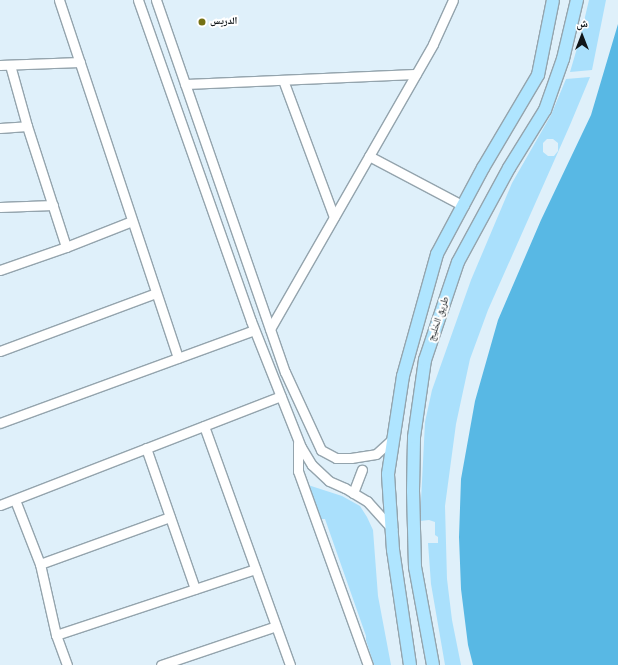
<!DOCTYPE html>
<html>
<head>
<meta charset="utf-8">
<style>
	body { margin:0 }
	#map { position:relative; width:618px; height:665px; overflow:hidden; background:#dff0fa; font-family:Signika,"Noto Naskh Arabic",sans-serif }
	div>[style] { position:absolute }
	.green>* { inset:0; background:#aae0fc }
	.water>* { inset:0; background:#58b8e4 }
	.roads { filter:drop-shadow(1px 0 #94a4ad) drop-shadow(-1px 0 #94a4ad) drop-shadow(0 1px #94a4ad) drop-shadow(0 -1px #94a4ad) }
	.minor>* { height:9px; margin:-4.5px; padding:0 4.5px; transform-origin:4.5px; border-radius:4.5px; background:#fff }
	.major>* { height:12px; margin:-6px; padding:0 6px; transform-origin:6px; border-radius:6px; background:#afe5ff }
	.dots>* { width:11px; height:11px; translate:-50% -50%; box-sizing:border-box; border:2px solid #fff; border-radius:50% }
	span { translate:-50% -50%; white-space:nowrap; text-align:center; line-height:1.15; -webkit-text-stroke:4px #fff; paint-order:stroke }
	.poi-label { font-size:10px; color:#101619; font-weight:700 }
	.left { translate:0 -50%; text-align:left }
	.street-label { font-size:10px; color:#101619 }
	.north { position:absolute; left:562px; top:16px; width:40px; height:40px; -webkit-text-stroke:3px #fff; paint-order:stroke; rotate:0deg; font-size:11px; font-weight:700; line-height:16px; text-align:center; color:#101619 }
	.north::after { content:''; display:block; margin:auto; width:14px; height:18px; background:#101619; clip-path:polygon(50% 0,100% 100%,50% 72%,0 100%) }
</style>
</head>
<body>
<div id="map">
	<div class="green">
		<div style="clip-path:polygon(589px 0,606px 0,592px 70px,570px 72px,580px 38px)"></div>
		<div style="clip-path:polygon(evenodd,590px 77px,570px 125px,488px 310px,470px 359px,456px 424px,445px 506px,447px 579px,452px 620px,461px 665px,445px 665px,431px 584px,428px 543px,438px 543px,438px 537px,435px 535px,435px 522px,429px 520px,420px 521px,425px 422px,432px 390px,471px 280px,512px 183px,551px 115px,566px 79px,590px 77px,547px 139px,553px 139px,558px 143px,558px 151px,554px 156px,548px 156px,543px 152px,543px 143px,547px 139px)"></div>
		<div style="clip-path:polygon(308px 485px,342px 496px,360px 506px,367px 517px,373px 530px,378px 596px,391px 665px,374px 665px,366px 640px,366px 636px,325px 519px,321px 519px)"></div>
	</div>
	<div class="water">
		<div style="clip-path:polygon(618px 24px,618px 665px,473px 665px,468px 645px,461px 589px,459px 537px,461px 479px,475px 401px,498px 320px,541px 220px,591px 115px)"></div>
	</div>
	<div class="roads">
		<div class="minor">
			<div style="left:59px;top:0;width:377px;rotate:71.6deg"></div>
			<div style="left:138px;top:0;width:340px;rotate:70.6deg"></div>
			<div style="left:251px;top:321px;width:136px;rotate:68.4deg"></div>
			<div style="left:301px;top:447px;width:21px;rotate:59deg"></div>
			<div style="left:312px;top:465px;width:23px;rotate:43deg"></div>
			<div style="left:329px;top:481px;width:17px;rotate:24deg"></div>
			<div style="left:345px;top:488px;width:26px;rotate:31deg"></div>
			<div style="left:367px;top:501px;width:38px;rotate:48deg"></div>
			<div style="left:156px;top:0;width:394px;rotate:70.9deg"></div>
			<div style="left:285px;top:372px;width:86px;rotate:65.2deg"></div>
			<div style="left:321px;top:450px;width:17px;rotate:28deg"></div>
			<div style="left:336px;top:458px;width:15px"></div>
			<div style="left:351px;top:458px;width:25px;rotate:-9deg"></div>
			<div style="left:376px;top:454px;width:24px;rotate:-42deg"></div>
			<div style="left:0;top:65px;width:80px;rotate:-2.1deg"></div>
			<div style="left:10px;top:65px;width:63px;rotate:74.4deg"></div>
			<div style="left:27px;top:126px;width:127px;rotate:72.1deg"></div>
			<div style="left:283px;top:80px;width:146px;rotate:69.6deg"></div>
			<div style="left:185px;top:84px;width:231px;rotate:-2.5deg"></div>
			<div style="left:0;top:128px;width:27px;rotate:-4deg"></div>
			<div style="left:369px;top:156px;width:107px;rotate:27.8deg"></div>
			<div style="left:0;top:207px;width:53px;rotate:-2.2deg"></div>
			<div style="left:0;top:270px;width:70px;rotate:-19.2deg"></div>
			<div style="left:66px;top:247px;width:71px;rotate:-21.5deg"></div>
			<div style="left:270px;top:329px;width:328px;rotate:-60.2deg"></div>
			<div style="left:433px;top:44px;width:48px;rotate:-65.6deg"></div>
			<div style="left:0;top:351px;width:166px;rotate:-20.4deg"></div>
			<div style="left:0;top:423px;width:270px;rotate:-20.1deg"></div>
			<div style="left:204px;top:426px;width:254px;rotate:70.2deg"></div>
			<div style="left:298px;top:443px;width:28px;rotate:90deg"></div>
			<div style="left:298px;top:471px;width:206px;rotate:70.2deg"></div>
			<div style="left:146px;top:448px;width:149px;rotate:70.8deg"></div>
			<div style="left:353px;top:493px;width:25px;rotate:-69deg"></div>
			<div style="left:15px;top:500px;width:69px;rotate:68.7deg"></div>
			<div style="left:40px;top:564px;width:138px;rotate:-19.9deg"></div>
			<div style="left:0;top:505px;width:301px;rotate:-21.2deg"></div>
			<div style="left:40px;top:564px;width:73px;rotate:77.3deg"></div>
			<div style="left:67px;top:665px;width:32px;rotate:-110deg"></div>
			<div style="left:56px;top:635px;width:210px;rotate:-18.3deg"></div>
			<div style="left:161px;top:665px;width:121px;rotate:-18.7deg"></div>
		</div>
		<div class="major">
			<div style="left:410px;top:665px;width:116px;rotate:-98.4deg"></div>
			<div style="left:393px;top:550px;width:76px;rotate:-93.8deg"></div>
			<div style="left:388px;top:474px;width:99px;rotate:-81.3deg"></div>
			<div style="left:403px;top:376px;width:127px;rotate:-74.4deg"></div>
			<div style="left:437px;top:254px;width:98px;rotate:-61.9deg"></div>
			<div style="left:483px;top:168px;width:108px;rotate:-59.4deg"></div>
			<div style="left:538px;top:75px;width:76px;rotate:-78.7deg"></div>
			<div style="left:433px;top:665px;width:100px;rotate:-100.4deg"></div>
			<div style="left:415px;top:567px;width:76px;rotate:-91.5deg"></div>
			<div style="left:413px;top:491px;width:54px;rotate:-88.9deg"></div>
			<div style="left:414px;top:437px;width:78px;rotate:-81.9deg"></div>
			<div style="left:425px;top:360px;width:103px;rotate:-71.4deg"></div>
			<div style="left:458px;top:262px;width:107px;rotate:-61.5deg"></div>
			<div style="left:509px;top:168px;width:68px;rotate:-58.2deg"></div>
			<div style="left:545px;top:110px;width:54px;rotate:-70.6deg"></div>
			<div style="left:563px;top:59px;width:61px;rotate:-76.7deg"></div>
		</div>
	</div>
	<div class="dots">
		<div style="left:202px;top:22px;background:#757114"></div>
	</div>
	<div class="poi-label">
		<span class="left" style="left:210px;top:22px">الدريس</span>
	</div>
	<div class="street-label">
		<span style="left:439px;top:319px;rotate:-71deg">طريق الخليج</span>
	</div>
	<div class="north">ش</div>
</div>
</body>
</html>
